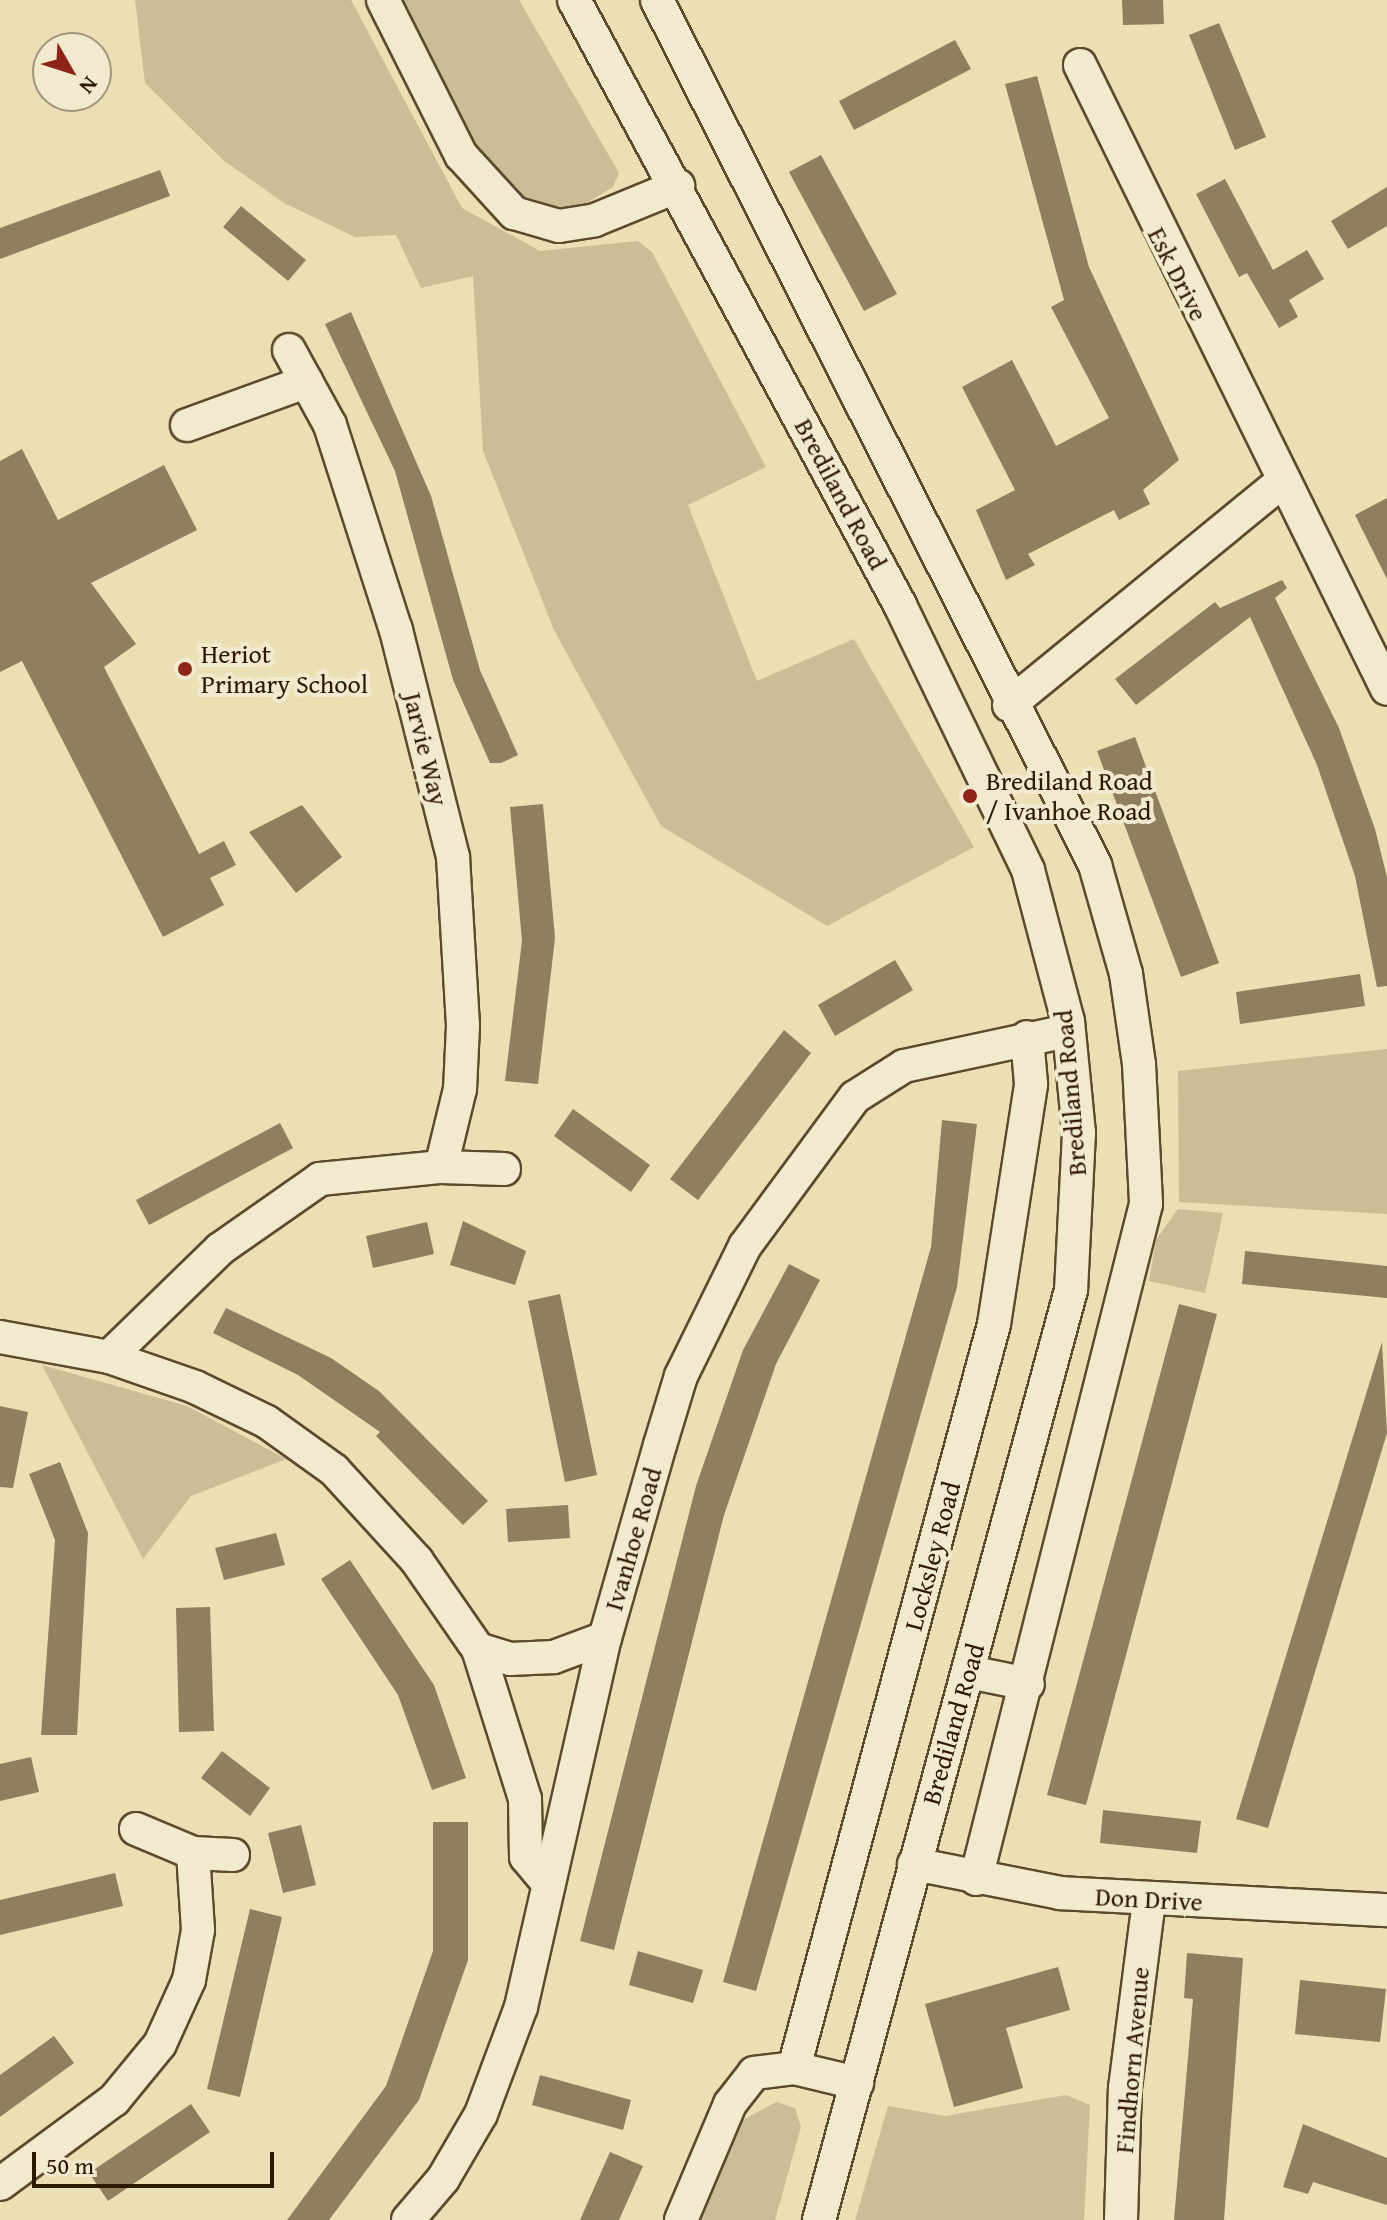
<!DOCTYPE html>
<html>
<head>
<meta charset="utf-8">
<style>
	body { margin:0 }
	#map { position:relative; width:1387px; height:2220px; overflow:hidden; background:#ebdfb4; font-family:"Gentium Book Plus",serif }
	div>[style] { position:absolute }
	.green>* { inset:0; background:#cbbd95 }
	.building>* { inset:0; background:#907f5e }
	.roads { filter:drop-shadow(2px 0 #5c4a2d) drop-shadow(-2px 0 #5c4a2d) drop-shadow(0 2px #5c4a2d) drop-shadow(0 -2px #5c4a2d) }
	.minor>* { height:32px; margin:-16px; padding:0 16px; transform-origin:16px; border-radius:16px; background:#f2eace }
	.dots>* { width:22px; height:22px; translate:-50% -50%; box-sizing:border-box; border:4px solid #f2eace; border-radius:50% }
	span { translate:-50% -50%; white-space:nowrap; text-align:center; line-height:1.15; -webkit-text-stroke:8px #f2eace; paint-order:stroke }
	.street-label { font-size:26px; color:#2d1800 }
	.poi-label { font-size:26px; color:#2d1800 }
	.left { translate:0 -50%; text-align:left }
	.north { position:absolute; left:32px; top:32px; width:80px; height:80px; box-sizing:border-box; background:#f2eace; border:2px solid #a3967c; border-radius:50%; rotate:129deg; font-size:22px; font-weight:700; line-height:32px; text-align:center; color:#2d1800 }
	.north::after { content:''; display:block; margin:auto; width:28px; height:36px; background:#8f2418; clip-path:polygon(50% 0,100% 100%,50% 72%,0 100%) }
	.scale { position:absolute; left:32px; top:2152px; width:242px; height:36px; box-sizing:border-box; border:4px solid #2d1800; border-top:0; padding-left:10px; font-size:24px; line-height:28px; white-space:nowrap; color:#2d1800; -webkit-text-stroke:6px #f2eace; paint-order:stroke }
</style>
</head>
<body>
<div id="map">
	<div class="green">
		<div style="clip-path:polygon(135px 0,351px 0,462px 208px,540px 251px,638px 241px,652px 252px,766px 467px,688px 505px,757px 681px,854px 639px,974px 847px,827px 926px,661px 826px,554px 630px,483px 451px,473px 276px,421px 288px,396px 235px,355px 237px,284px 203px,223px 160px,145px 83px)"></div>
		<div style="clip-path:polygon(394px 0,519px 0,619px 173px,613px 187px,570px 213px,525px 205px,479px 161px)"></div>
		<div style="clip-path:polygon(1387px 1049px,1387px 1214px,1179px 1202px,1178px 1071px)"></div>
		<div style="clip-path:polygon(1178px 1209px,1223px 1213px,1205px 1293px,1149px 1281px,1156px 1240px)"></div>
		<div style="clip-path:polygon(42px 1365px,187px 1406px,286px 1459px,191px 1496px,143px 1559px)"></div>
		<div style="clip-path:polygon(1066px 2095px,1090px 2105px,1084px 2220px,855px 2220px,888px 2106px,945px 2116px)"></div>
		<div style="clip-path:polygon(776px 2102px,795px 2108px,801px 2127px,775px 2220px,701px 2220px,743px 2120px)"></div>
	</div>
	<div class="building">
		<div style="clip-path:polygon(1122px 0,1163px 0,1164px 24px,1123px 25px)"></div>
		<div style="clip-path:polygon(1219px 23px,1266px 137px,1235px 150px,1189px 35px)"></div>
		<div style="clip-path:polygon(955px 40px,971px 69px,854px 130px,839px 101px)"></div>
		<div style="clip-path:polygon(1037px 76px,1089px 267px,1179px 460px,1143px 490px,1150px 504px,1119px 520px,1114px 510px,1028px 554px,1035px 565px,1006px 580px,976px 510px,1015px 490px,962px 387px,1012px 360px,1056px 446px,1109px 418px,1051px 307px,1064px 300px,1005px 84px)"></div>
		<div style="clip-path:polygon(821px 155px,897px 294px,864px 311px,789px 172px)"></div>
		<div style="clip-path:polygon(160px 170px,170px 196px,0 259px,0 228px)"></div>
		<div style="clip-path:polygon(1225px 179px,1273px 270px,1307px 250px,1324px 279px,1289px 300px,1298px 317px,1279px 328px,1247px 273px,1239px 277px,1196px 194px)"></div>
		<div style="clip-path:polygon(1387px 187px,1387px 226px,1348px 249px,1331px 221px)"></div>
		<div style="clip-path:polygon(241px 206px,306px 260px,288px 281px,223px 227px)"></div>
		<div style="clip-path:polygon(351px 312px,431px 496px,480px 670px,518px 755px,501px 763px,490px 763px,453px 680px,395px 471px,325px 324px)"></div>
		<div style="clip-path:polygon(22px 449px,58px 520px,164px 465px,197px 530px,91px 583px,136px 644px,104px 667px,199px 854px,224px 841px,236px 865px,210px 878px,224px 905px,163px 937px,22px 661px,0 672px,0 461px)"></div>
		<div style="clip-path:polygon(1387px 498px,1387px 579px,1355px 515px)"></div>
		<div style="clip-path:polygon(1282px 580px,1287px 588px,1275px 598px,1339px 728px,1375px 829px,1387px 877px,1387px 986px,1377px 987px,1355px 876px,1317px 765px,1250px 617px,1136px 705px,1115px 679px,1215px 602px,1220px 608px)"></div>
		<div style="clip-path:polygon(1135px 737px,1219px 963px,1181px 977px,1097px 751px)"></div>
		<div style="clip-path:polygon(543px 804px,555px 938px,538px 1084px,505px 1081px,522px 941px,510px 807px)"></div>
		<div style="clip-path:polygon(302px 805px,342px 857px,296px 893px,249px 832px)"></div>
		<div style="clip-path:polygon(895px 960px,913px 990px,835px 1036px,818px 1005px)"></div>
		<div style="clip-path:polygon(1360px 974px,1365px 1006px,1240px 1024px,1236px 992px)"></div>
		<div style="clip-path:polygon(784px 1030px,811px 1053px,698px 1200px,670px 1179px)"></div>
		<div style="clip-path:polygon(573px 1109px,650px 1165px,631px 1192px,554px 1136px)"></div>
		<div style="clip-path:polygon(942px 1120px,977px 1124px,957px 1287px,756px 1991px,723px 1982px,931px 1247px)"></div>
		<div style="clip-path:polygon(280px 1123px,293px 1148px,149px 1225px,136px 1200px)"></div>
		<div style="clip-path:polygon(463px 1221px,526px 1251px,515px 1285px,450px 1265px)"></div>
		<div style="clip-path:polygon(427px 1222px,434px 1254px,373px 1268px,366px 1236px)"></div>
		<div style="clip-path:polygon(1245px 1251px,1387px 1266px,1387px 1298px,1242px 1284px)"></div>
		<div style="clip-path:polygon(789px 1264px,820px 1280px,776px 1364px,724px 1515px,614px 1950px,580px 1941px,696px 1486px,743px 1350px)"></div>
		<div style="clip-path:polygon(560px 1294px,597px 1475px,565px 1482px,528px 1301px)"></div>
		<div style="clip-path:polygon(1179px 1304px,1217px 1314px,1086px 1805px,1047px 1795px)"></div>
		<div style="clip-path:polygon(226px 1308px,331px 1358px,379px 1391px,488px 1501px,463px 1525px,376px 1436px,380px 1432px,298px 1375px,213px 1333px)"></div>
		<div style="clip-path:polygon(1382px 1342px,1387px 1433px,1268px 1828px,1236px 1819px)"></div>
		<div style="clip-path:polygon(0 1406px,28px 1412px,13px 1488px,0 1487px)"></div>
		<div style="clip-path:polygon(60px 1462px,88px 1533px,77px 1735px,41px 1735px,55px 1540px,29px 1474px)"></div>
		<div style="clip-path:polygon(568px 1505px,570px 1538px,508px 1542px,506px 1509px)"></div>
		<div style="clip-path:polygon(276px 1533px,285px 1565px,224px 1580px,215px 1548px)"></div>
		<div style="clip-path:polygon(350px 1560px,434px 1685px,466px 1778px,432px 1790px,398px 1695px,321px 1579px)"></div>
		<div style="clip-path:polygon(210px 1607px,214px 1731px,179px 1732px,176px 1608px)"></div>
		<div style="clip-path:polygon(222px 1751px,270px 1788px,250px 1816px,201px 1778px)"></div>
		<div style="clip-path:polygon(31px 1757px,39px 1792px,0 1801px,0 1764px)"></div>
		<div style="clip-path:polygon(1103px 1810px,1201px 1821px,1197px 1853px,1100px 1843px)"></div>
		<div style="clip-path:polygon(433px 1822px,468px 1822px,468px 1960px,419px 2100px,329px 2220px,287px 2220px,386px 2086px,433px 1951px)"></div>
		<div style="clip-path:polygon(301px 1825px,316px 1885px,283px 1893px,268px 1833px)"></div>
		<div style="clip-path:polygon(115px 1873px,123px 1906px,0 1935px,0 1900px)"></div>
		<div style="clip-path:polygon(250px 1909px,282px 1917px,240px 2097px,207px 2089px)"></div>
		<div style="clip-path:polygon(638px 1951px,703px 1970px,693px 2003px,629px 1985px)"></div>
		<div style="clip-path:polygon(1187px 1953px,1243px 1958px,1224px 2220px,1174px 2220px,1193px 1999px,1184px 1998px)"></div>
		<div style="clip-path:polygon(1058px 1967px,1070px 2010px,1006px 2028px,1023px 2088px,954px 2107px,925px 2004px)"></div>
		<div style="clip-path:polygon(1300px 1980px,1386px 1989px,1380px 2042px,1295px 2034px)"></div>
		<div style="clip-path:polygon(54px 2036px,74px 2063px,0 2117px,0 2075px)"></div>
		<div style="clip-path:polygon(540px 2075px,631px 2100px,623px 2130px,532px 2105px)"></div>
		<div style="clip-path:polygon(191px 2104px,210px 2132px,108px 2201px,89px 2173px)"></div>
		<div style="clip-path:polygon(1303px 2124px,1387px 2158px,1387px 2205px,1313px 2182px,1308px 2194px,1283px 2187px)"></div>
		<div style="clip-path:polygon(610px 2152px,643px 2166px,619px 2220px,580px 2220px)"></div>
	</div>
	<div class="roads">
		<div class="minor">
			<div style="left:383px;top:0;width:174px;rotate:63.3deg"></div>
			<div style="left:461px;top:155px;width:79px;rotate:47.6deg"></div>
			<div style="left:514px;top:213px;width:47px;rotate:16.1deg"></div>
			<div style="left:559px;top:226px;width:36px;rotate:-9deg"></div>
			<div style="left:595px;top:220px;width:90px;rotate:-22.3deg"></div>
			<div style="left:574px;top:0;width:687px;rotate:61.68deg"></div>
			<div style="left:900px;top:605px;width:294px;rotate:64.2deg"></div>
			<div style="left:1028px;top:870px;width:156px;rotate:75.2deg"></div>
			<div style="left:1068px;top:1021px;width:113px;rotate:84.4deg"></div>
			<div style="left:1079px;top:1133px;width:157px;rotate:92.9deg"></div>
			<div style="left:1071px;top:1290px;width:964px;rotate:105.16deg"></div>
			<div style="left:657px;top:0;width:970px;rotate:63.14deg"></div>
			<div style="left:1095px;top:865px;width:113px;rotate:74.1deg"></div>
			<div style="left:1126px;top:974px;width:91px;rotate:81.8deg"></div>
			<div style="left:1139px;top:1064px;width:140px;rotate:87.1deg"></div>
			<div style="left:1146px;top:1204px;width:696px;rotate:104.14deg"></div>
			<div style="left:1080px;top:65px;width:695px;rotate:63.8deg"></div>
			<div style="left:289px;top:350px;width:85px;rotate:61.3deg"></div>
			<div style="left:330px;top:425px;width:215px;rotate:72.2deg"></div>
			<div style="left:396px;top:630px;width:234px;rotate:75.9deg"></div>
			<div style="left:453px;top:857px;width:169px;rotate:86.6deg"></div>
			<div style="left:463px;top:1026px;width:63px;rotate:92.7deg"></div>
			<div style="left:460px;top:1089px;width:80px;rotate:103.7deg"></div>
			<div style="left:187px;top:425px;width:127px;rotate:-19.9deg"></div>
			<div style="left:1009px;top:705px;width:355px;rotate:-39.3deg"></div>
			<div style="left:0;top:1337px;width:111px;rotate:10.4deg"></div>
			<div style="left:109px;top:1357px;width:91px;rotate:19.2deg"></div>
			<div style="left:195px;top:1387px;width:80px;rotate:25.9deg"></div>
			<div style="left:267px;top:1422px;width:82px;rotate:35.6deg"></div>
			<div style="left:334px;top:1470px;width:123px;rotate:47.6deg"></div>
			<div style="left:417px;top:1561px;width:107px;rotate:55.3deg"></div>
			<div style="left:478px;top:1649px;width:157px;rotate:72.6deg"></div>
			<div style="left:525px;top:1799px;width:58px;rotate:89deg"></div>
			<div style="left:526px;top:1857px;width:31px;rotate:50deg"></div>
			<div style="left:109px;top:1357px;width:155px;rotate:-44.2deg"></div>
			<div style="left:220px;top:1249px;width:122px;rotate:-35deg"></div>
			<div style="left:320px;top:1179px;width:122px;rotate:-5.7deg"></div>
			<div style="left:441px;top:1167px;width:63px;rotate:1.8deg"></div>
			<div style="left:478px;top:1649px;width:34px;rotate:17deg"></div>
			<div style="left:510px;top:1659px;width:44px;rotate:-2.6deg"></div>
			<div style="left:554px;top:1657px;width:54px;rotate:-20.4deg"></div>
			<div style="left:969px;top:1672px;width:60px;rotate:11.5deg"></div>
			<div style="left:136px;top:1829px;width:62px;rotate:22.8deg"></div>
			<div style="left:193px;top:1853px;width:40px;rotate:2.9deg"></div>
			<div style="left:914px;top:1864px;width:149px;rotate:11.2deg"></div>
			<div style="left:1060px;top:1893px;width:327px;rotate:3deg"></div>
			<div style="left:794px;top:2068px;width:770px;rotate:-74.95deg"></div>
			<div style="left:994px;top:1324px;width:243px;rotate:-81.2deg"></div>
			<div style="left:1031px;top:1084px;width:47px;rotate:-94.9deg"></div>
			<div style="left:0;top:2184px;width:142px;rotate:-36.4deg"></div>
			<div style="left:114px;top:2100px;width:72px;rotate:-50.6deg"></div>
			<div style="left:160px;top:2044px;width:70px;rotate:-65.6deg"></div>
			<div style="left:189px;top:1980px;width:51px;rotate:-79.8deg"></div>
			<div style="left:198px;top:1930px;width:77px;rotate:-93.7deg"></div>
			<div style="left:408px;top:2220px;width:54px;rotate:-49.5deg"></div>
			<div style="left:443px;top:2179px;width:75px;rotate:-59.7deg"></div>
			<div style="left:481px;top:2114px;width:114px;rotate:-69.5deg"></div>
			<div style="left:521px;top:2007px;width:378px;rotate:-77.2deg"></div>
			<div style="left:605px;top:1638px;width:201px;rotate:-74.1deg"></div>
			<div style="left:660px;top:1445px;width:72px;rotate:-73.1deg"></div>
			<div style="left:681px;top:1376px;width:145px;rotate:-63.8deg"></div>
			<div style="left:745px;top:1246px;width:185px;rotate:-53.6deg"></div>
			<div style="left:855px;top:1097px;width:58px;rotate:-32.3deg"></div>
			<div style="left:904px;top:1066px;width:167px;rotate:-12.1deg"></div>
			<div style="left:681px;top:2220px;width:126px;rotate:-67.1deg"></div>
			<div style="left:730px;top:2104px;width:39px;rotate:-52deg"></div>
			<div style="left:754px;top:2073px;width:40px;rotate:-7.1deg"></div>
			<div style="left:794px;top:2068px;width:65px;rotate:13.4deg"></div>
			<div style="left:1121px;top:2220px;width:132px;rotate:-88.3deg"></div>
			<div style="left:1125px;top:2088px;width:190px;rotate:-82.7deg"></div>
		</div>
	</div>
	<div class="dots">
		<div style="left:185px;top:669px;background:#8f2418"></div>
		<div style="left:970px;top:796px;background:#8f2418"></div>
	</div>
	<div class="street-label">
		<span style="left:1178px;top:274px;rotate:63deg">Esk Drive</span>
		<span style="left:841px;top:494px;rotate:62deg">Brediland Road</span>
		<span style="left:426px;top:749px;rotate:76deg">Jarvie Way</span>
		<span style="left:1070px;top:1093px;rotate:-95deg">Brediland Road</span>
		<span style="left:633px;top:1539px;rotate:-74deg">Ivanhoe Road</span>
		<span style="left:932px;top:1556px;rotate:-75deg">Locksley Road</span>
		<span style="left:953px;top:1724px;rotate:-74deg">Brediland Road</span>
		<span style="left:1149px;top:1899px;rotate:3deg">Don Drive</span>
		<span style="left:1132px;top:2060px;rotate:-85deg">Findhorn Avenue</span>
	</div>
	<div class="poi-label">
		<span class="left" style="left:201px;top:669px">Heriot<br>Primary School</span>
		<span class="left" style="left:986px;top:796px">Brediland Road<br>/ Ivanhoe Road</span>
	</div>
	<div class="north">N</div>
	<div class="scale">50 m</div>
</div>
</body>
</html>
